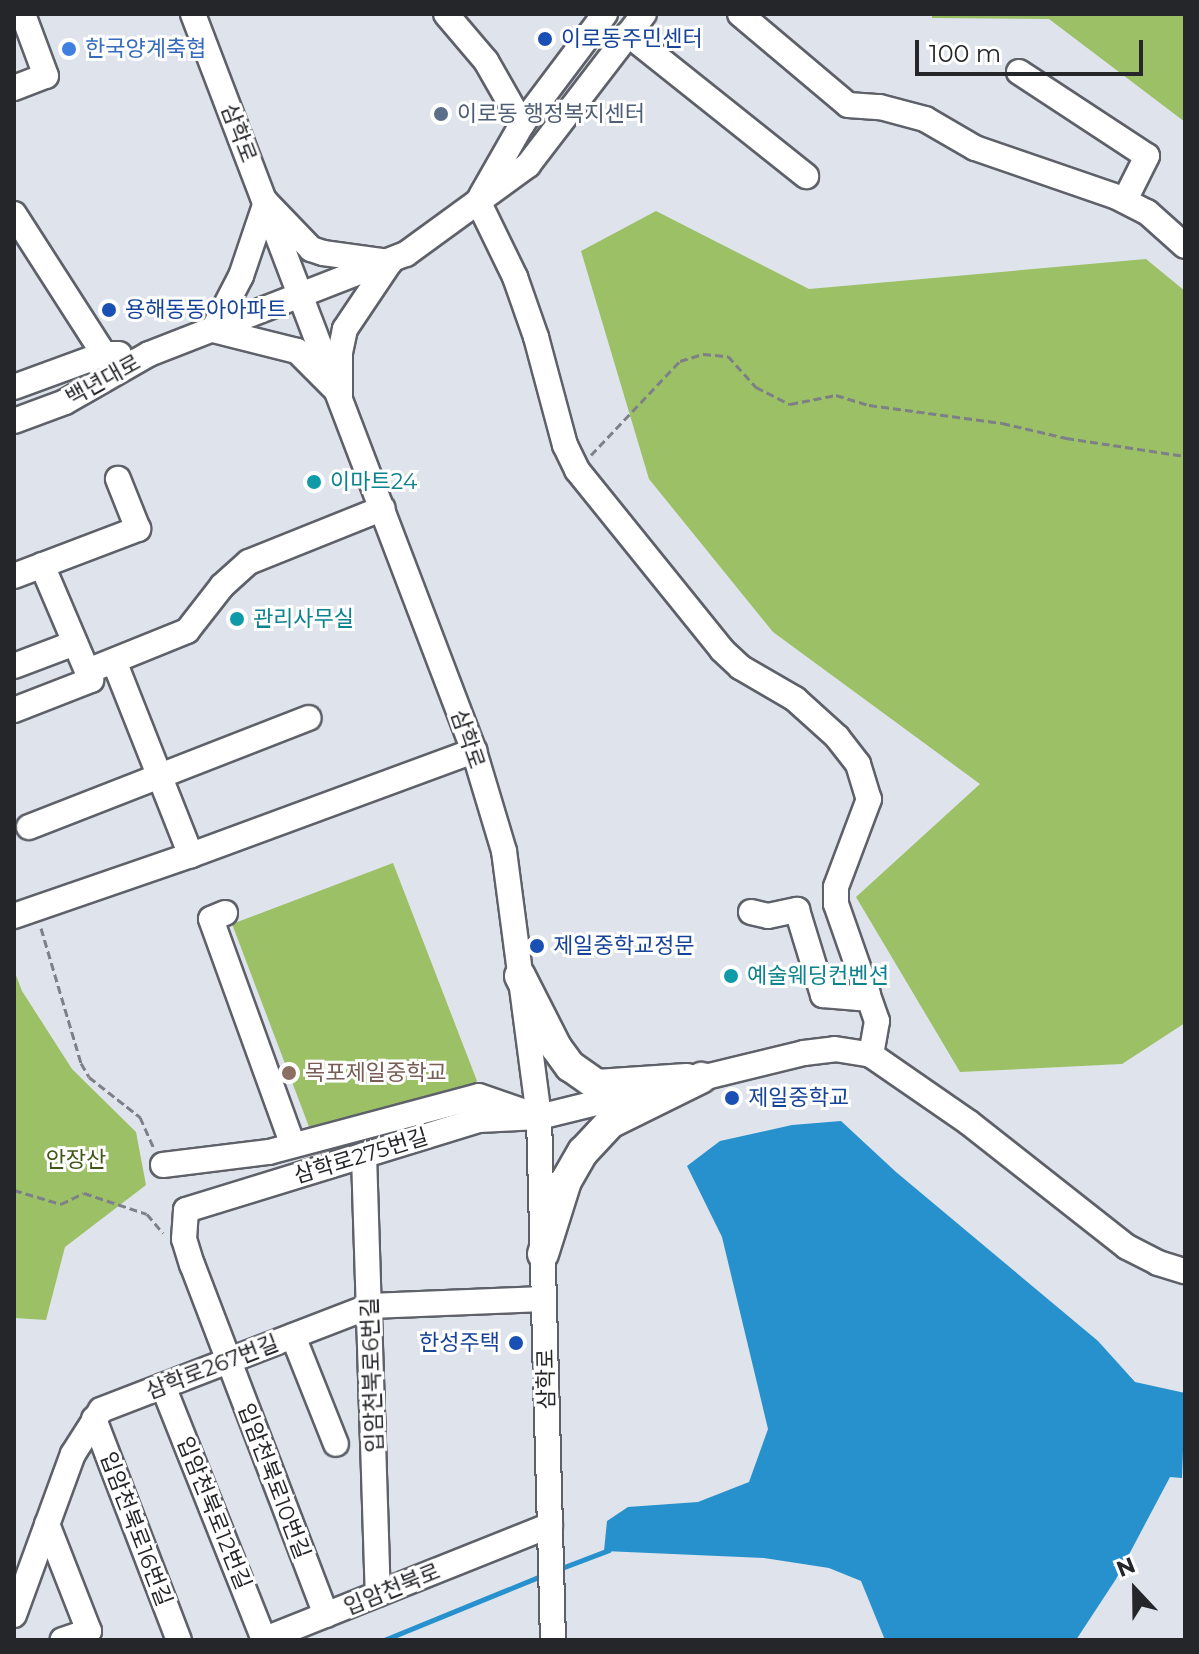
<!DOCTYPE html>
<html>
<head>
<meta charset="utf-8">
<style>
	body { margin:0 }
	#map { position:relative; width:1199px; height:1654px; overflow:hidden; background:#dfe3ec; font-family:Montserrat,"Noto Sans KR",sans-serif }
	div>[style] { position:absolute }
	.green>* { inset:0; background:#9bc066 }
	.water>* { inset:0; background:#2691cc }
	.stream>* { height:5px; margin:-2.5px; padding:0 2.5px; transform-origin:2.5px; border-radius:2.5px; background:#2691cc }
	.path>* { height:3px; margin-top:-1.5px; transform-origin:0; background:repeating-linear-gradient(90deg,#7d8086 0 8px,transparent 0 12px) }
	.roads { filter:drop-shadow(2px 0 #5e6169) drop-shadow(-2px 0 #5e6169) drop-shadow(0 2px #5e6169) drop-shadow(0 -2px #5e6169) }
	.minor>* { height:24px; margin:-12px; padding:0 12px; transform-origin:12px; border-radius:12px; background:#fff }
	.major>* { height:30px; margin:-15px; padding:0 15px; transform-origin:15px; border-radius:15px; background:#fff }
	.dots>* { width:22px; height:22px; translate:-50% -50%; box-sizing:border-box; border:4px solid #fff; border-radius:50% }
	span { translate:-50% -50%; white-space:nowrap; text-align:center; line-height:1.15; -webkit-text-stroke:6px #fff; paint-order:stroke }
	.transit-label { font-size:22px; color:#164399 }
	.left { translate:0 -50%; text-align:left }
	.right { translate:-100% -50%; text-align:right }
	.shop-label { font-size:22px; color:#366cbe }
	.service-label { font-size:22px; color:#4e5e75 }
	.street-label { font-size:22px; color:#25262a }
	.culture-label { font-size:22px; color:#0d838f }
	.education-label { font-size:22px; color:#785e54 }
	.park-label { font-size:22px; color:#405716 }
	.frame { position:absolute; inset:0; border:16px solid #25262a; pointer-events:none }
	.north { position:absolute; left:1095px; top:1550px; width:80px; height:80px; -webkit-text-stroke:6px #fff; paint-order:stroke; rotate:338deg; font-size:22px; font-weight:700; line-height:32px; text-align:center; color:#25262a }
	.north::after { content:''; display:block; margin:auto; width:28px; height:36px; background:#25262a; clip-path:polygon(50% 0,100% 100%,50% 72%,0 100%) }
	.scale { position:absolute; left:915px; top:40px; width:228px; height:36px; box-sizing:border-box; border:4px solid #25262a; border-top:0; padding-left:10px; font-size:24px; line-height:28px; white-space:nowrap; color:#25262a; -webkit-text-stroke:6px #fff; paint-order:stroke }
</style>
</head>
<body>
<div id="map">
	<div class="green">
		<div style="clip-path:polygon(932px 14px,1185px 14px,1185px 122px,1049px 19px,932px 18px)"></div>
		<div style="clip-path:polygon(656px 211px,809px 289px,1146px 259px,1185px 291px,1185px 1023px,1122px 1064px,960px 1072px,856px 897px,980px 784px,773px 632px,649px 479px,581px 251px)"></div>
		<div style="clip-path:polygon(393px 863px,477px 1081px,465px 1090px,311px 1132px,232px 924px)"></div>
		<div style="clip-path:polygon(14px 970px,22px 991px,72px 1069px,136px 1132px,146px 1185px,65px 1247px,46px 1320px,14px 1318px)"></div>
	</div>
	<div class="water">
		<div style="clip-path:polygon(841px 1121px,896px 1172px,1098px 1341px,1135px 1382px,1185px 1393px,1182px 1478px,1170px 1477px,1116px 1579px,1076px 1640px,885px 1640px,861px 1581px,829px 1568px,764px 1558px,604px 1551px,607px 1521px,628px 1507px,698px 1502px,749px 1482px,768px 1429px,722px 1237px,687px 1166px,720px 1141px,792px 1125px)"></div>
	</div>
	<div class="stream">
		<div style="left:559px;top:1569px;width:53px;rotate:-20.8deg"></div>
		<div style="left:384px;top:1640px;width:175px;rotate:-22.2deg"></div>
	</div>
	<div class="path">
		<div style="left:591px;top:455px;width:129px;rotate:-46.6deg"></div>
		<div style="left:680px;top:361px;width:24px;rotate:-17deg"></div>
		<div style="left:703px;top:354px;width:25px;rotate:5deg"></div>
		<div style="left:728px;top:356px;width:42px;rotate:47.9deg"></div>
		<div style="left:756px;top:387px;width:38px;rotate:27deg"></div>
		<div style="left:790px;top:404px;width:47px;rotate:-11.1deg"></div>
		<div style="left:836px;top:395px;width:34px;rotate:17deg"></div>
		<div style="left:869px;top:405px;width:134px;rotate:7.7deg"></div>
		<div style="left:1002px;top:423px;width:66px;rotate:13.2deg"></div>
		<div style="left:1066px;top:438px;width:120px;rotate:8.6deg"></div>
		<div style="left:41px;top:928px;width:141px;rotate:73.5deg"></div>
		<div style="left:81px;top:1063px;width:16px;rotate:60deg"></div>
		<div style="left:89px;top:1077px;width:65px;rotate:38.1deg"></div>
		<div style="left:140px;top:1117px;width:34px;rotate:66deg"></div>
		<div style="left:14px;top:1190px;width:49px;rotate:16.6deg"></div>
		<div style="left:61px;top:1204px;width:25px;rotate:-26deg"></div>
		<div style="left:84px;top:1193px;width:66px;rotate:18.4deg"></div>
		<div style="left:147px;top:1214px;width:25px;rotate:50deg"></div>
	</div>
	<div class="roads">
		<div class="minor">
			<div style="left:193px;top:14px;width:789px;rotate:69.13deg"></div>
			<div style="left:474px;top:751px;width:104px;rotate:73.3deg"></div>
			<div style="left:504px;top:851px;width:268px;rotate:82.5deg"></div>
			<div style="left:539px;top:1117px;width:523px;rotate:88.47deg"></div>
			<div style="left:446px;top:14px;width:62px;rotate:49.6deg"></div>
			<div style="left:486px;top:61px;width:73px;rotate:60.3deg"></div>
			<div style="left:740px;top:14px;width:141px;rotate:40.1deg"></div>
			<div style="left:848px;top:105px;width:32px;rotate:4deg"></div>
			<div style="left:880px;top:107px;width:47px;rotate:14.9deg"></div>
			<div style="left:925px;top:119px;width:58px;rotate:30.1deg"></div>
			<div style="left:975px;top:148px;width:150px;rotate:19deg"></div>
			<div style="left:1117px;top:197px;width:34px;rotate:27deg"></div>
			<div style="left:1147px;top:212px;width:51px;rotate:41.8deg"></div>
			<div style="left:628px;top:34px;width:228px;rotate:38.6deg"></div>
			<div style="left:1019px;top:72px;width:153px;rotate:33.3deg"></div>
			<div style="left:1147px;top:156px;width:49px;rotate:116.6deg"></div>
			<div style="left:14px;top:88px;width:34px;rotate:-21deg"></div>
			<div style="left:46px;top:76px;width:66px;rotate:-110.4deg"></div>
			<div style="left:481px;top:196px;width:83px;rotate:-60.3deg"></div>
			<div style="left:522px;top:124px;width:138px;rotate:-53deg"></div>
			<div style="left:478px;top:201px;width:85px;rotate:64deg"></div>
			<div style="left:515px;top:277px;width:64px;rotate:70.7deg"></div>
			<div style="left:536px;top:337px;width:112px;rotate:75deg"></div>
			<div style="left:565px;top:445px;width:28px;rotate:64deg"></div>
			<div style="left:577px;top:470px;width:231px;rotate:51.1deg"></div>
			<div style="left:722px;top:650px;width:25px;rotate:43deg"></div>
			<div style="left:740px;top:667px;width:64px;rotate:30.2deg"></div>
			<div style="left:795px;top:699px;width:57px;rotate:42.1deg"></div>
			<div style="left:837px;top:737px;width:34px;rotate:52deg"></div>
			<div style="left:858px;top:764px;width:37px;rotate:73deg"></div>
			<div style="left:869px;top:799px;width:94px;rotate:110.6deg"></div>
			<div style="left:836px;top:887px;width:17px;rotate:90deg"></div>
			<div style="left:836px;top:904px;width:124px;rotate:70.7deg"></div>
			<div style="left:877px;top:1021px;width:35px;rotate:100deg"></div>
			<div style="left:266px;top:202px;width:65px;rotate:46.2deg"></div>
			<div style="left:311px;top:249px;width:13px;rotate:18deg"></div>
			<div style="left:323px;top:253px;width:68px;rotate:7.7deg"></div>
			<div style="left:390px;top:262px;width:81px;rotate:123.9deg"></div>
			<div style="left:345px;top:329px;width:24px;rotate:102deg"></div>
			<div style="left:340px;top:352px;width:42px;rotate:90deg"></div>
			<div style="left:340px;top:394px;width:61px;rotate:-135deg"></div>
			<div style="left:297px;top:351px;width:87px;rotate:-166deg"></div>
			<div style="left:213px;top:330px;width:61px;rotate:-62.6deg"></div>
			<div style="left:241px;top:276px;width:78px;rotate:-71.3deg"></div>
			<div style="left:14px;top:214px;width:166px;rotate:57.3deg"></div>
			<div style="left:14px;top:387px;width:96px;rotate:-20.1deg"></div>
			<div style="left:104px;top:354px;width:15px"></div>
			<div style="left:14px;top:421px;width:54px;rotate:-20.4deg"></div>
			<div style="left:65px;top:402px;width:97px;rotate:-29.7deg"></div>
			<div style="left:149px;top:354px;width:276px;rotate:-21.3deg"></div>
			<div style="left:406px;top:254px;width:151px;rotate:-36.1deg"></div>
			<div style="left:528px;top:165px;width:190px;rotate:-52.5deg"></div>
			<div style="left:14px;top:576px;width:133px;rotate:-20.8deg"></div>
			<div style="left:138px;top:529px;width:54px;rotate:-111.8deg"></div>
			<div style="left:114px;top:661px;width:209px;rotate:68.4deg"></div>
			<div style="left:14px;top:666px;width:65px;rotate:-20.7deg"></div>
			<div style="left:88px;top:671px;width:107px;rotate:-22deg"></div>
			<div style="left:187px;top:631px;width:57px;rotate:-52.1deg"></div>
			<div style="left:222px;top:586px;width:36px;rotate:-42deg"></div>
			<div style="left:249px;top:562px;width:144px;rotate:-21.9deg"></div>
			<div style="left:14px;top:710px;width:83px;rotate:-21.3deg"></div>
			<div style="left:91px;top:680px;width:125px;rotate:-113.1deg"></div>
			<div style="left:29px;top:827px;width:300px;rotate:-21.3deg"></div>
			<div style="left:751px;top:912px;width:17px;rotate:13deg"></div>
			<div style="left:768px;top:916px;width:30px;rotate:-12deg"></div>
			<div style="left:797px;top:910px;width:89px;rotate:73deg"></div>
			<div style="left:823px;top:995px;width:36px;rotate:5deg"></div>
			<div style="left:859px;top:998px;width:10px;rotate:-29deg"></div>
			<div style="left:225px;top:913px;width:15px;rotate:157deg"></div>
			<div style="left:211px;top:919px;width:240px;rotate:70.1deg"></div>
			<div style="left:14px;top:916px;width:187px;rotate:-19deg"></div>
			<div style="left:191px;top:855px;width:302px;rotate:-20.2deg"></div>
			<div style="left:685px;top:1082px;width:122px;rotate:-13.7deg"></div>
			<div style="left:804px;top:1053px;width:31px;rotate:-7deg"></div>
			<div style="left:835px;top:1049px;width:36px;rotate:9deg"></div>
			<div style="left:871px;top:1055px;width:118px;rotate:34.6deg"></div>
			<div style="left:968px;top:1122px;width:202px;rotate:38.2deg"></div>
			<div style="left:1127px;top:1247px;width:35px;rotate:27deg"></div>
			<div style="left:1158px;top:1263px;width:28px;rotate:17deg"></div>
			<div style="left:364px;top:1155px;width:439px;rotate:88.2deg"></div>
			<div style="left:163px;top:1165px;width:107px;rotate:-7deg"></div>
			<div style="left:269px;top:1152px;width:217px;rotate:-14.9deg"></div>
			<div style="left:479px;top:1096px;width:49px;rotate:19.2deg"></div>
			<div style="left:293px;top:1336px;width:116px;rotate:68.3deg"></div>
			<div style="left:163px;top:1386px;width:273px;rotate:68.3deg"></div>
			<div style="left:94px;top:1419px;width:237px;rotate:69deg"></div>
			<div style="left:47px;top:1524px;width:115px;rotate:68.6deg"></div>
			<div style="left:89px;top:1631px;width:28px;rotate:161deg"></div>
			<div style="left:14px;top:1615px;width:171px;rotate:-69.9deg"></div>
			<div style="left:73px;top:1454px;width:52px;rotate:-57.5deg"></div>
			<div style="left:101px;top:1410px;width:288px;rotate:-21.1deg"></div>
			<div style="left:370px;top:1306px;width:174px;rotate:-2.3deg"></div>
			<div style="left:326px;top:1615px;width:375px;rotate:-110.9deg"></div>
			<div style="left:192px;top:1265px;width:27px;rotate:-107deg"></div>
			<div style="left:184px;top:1239px;width:29px;rotate:-86deg"></div>
			<div style="left:186px;top:1210px;width:307px;rotate:-17.1deg"></div>
			<div style="left:479px;top:1120px;width:60px;rotate:-2.9deg"></div>
			<div style="left:539px;top:1117px;width:109px;rotate:-13.8deg"></div>
			<div style="left:263px;top:1640px;width:309px;rotate:-21.8deg"></div>
		</div>
		<div class="major">
			<div style="left:520px;top:976px;width:80px;rotate:63.1deg"></div>
			<div style="left:556px;top:1047px;width:24px;rotate:54deg"></div>
			<div style="left:570px;top:1066px;width:33px;rotate:35deg"></div>
			<div style="left:597px;top:1085px;width:90px;rotate:-3.8deg"></div>
			<div style="left:543px;top:1254px;width:77px;rotate:-72.5deg"></div>
			<div style="left:566px;top:1181px;width:34px;rotate:-60deg"></div>
			<div style="left:583px;top:1152px;width:40px;rotate:-47deg"></div>
			<div style="left:610px;top:1123px;width:102px;rotate:-26.3deg"></div>
		</div>
	</div>
	<div class="dots">
		<div style="left:545px;top:39px;background:#1a4fb4"></div>
		<div style="left:69px;top:49px;background:#3f7fe0"></div>
		<div style="left:441px;top:114px;background:#5c6f8a"></div>
		<div style="left:109px;top:310px;background:#1a4fb4"></div>
		<div style="left:314px;top:482px;background:#0f9aa8"></div>
		<div style="left:237px;top:619px;background:#0f9aa8"></div>
		<div style="left:537px;top:946px;background:#1a4fb4"></div>
		<div style="left:731px;top:976px;background:#0f9aa8"></div>
		<div style="left:289px;top:1073px;background:#8d6e63"></div>
		<div style="left:732px;top:1098px;background:#1a4fb4"></div>
		<div style="left:516px;top:1343px;background:#1a4fb4"></div>
	</div>
	<div class="transit-label">
		<span class="left" style="left:561px;top:39px">이로동주민센터</span>
		<span class="left" style="left:125px;top:310px">용해동동아아파트</span>
		<span class="left" style="left:553px;top:946px">제일중학교정문</span>
		<span class="left" style="left:748px;top:1098px">제일중학교</span>
		<span class="right" style="left:500px;top:1343px">한성주택</span>
	</div>
	<div class="shop-label">
		<span class="left" style="left:85px;top:49px">한국양계축협</span>
	</div>
	<div class="service-label">
		<span class="left" style="left:457px;top:114px">이로동 행정복지센터</span>
	</div>
	<div class="street-label">
		<span style="left:239px;top:133px;rotate:69deg">삼학로</span>
		<span style="left:103px;top:380px;rotate:-29deg">백년대로</span>
		<span style="left:468px;top:739px;rotate:71deg">삼학로</span>
		<span style="left:361px;top:1156px;rotate:-17deg">삼학로275번길</span>
		<span style="left:212px;top:1367px;rotate:-21deg">삼학로267번길</span>
		<span style="left:372px;top:1375px;rotate:-92deg">입암천북로6번길</span>
		<span style="left:546px;top:1379px;rotate:-91deg">삼학로</span>
		<span style="left:274px;top:1481px;rotate:69deg">입암천북로10번길</span>
		<span style="left:214px;top:1513px;rotate:68deg">입암천북로12번길</span>
		<span style="left:136px;top:1529px;rotate:69deg">입암천북로16번길</span>
		<span style="left:392px;top:1589px;rotate:-22deg">입암천북로</span>
	</div>
	<div class="culture-label">
		<span class="left" style="left:330px;top:482px">이마트24</span>
		<span class="left" style="left:253px;top:619px">관리사무실</span>
		<span class="left" style="left:747px;top:976px">예술웨딩컨벤션</span>
	</div>
	<div class="education-label">
		<span class="left" style="left:305px;top:1073px">목포제일중학교</span>
	</div>
	<div class="park-label">
		<span style="left:76px;top:1160px">안장산</span>
	</div>
	<div class="frame"></div>
	<div class="north">N</div>
	<div class="scale">100 m</div>
</div>
</body>
</html>
